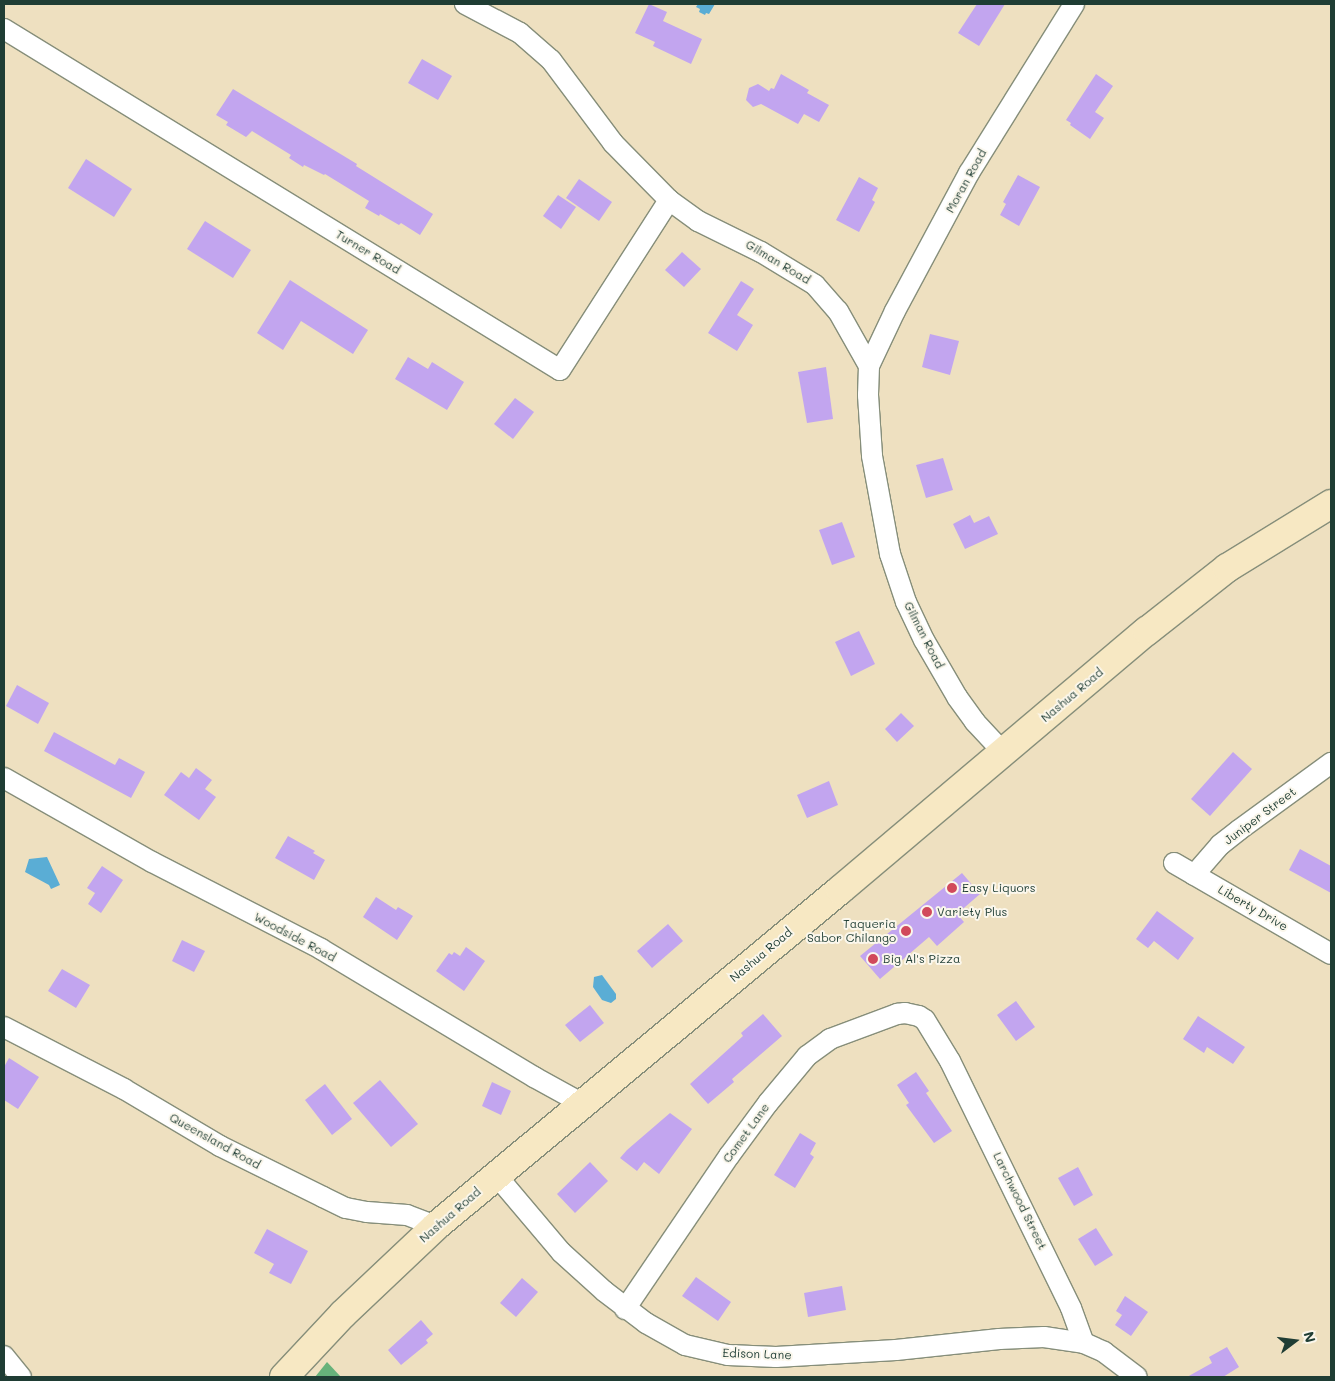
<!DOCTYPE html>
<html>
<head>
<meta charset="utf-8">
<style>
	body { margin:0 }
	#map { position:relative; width:1335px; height:1381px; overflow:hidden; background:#eee0c0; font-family:Mali,sans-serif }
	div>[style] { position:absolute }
	.forest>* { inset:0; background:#67b27b }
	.water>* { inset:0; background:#5aadd5 }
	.building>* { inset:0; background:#c2a5ef }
	.roads { filter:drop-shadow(1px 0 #868e7a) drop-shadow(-1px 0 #868e7a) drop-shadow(0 1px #868e7a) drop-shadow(0 -1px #868e7a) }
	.street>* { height:20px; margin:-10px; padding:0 10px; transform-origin:10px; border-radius:10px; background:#fff }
	.secondary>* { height:28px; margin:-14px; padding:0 14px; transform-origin:14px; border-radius:14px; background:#f7e8c3 }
	.dots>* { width:14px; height:14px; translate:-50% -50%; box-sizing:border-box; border:2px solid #fbf7ec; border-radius:50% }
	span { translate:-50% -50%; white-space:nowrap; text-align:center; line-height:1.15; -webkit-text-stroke:4px #fbf7ec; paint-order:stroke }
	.street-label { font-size:12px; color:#1f3d34 }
	.poi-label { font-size:12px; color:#1f3d34 }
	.left { translate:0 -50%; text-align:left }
	.right { translate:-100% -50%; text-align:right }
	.frame { position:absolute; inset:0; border:5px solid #1f3d34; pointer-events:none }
	.north { position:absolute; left:1270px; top:1316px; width:50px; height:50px; -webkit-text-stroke:4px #fbf7ec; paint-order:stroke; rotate:75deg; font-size:14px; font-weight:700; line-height:20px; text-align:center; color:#1f3d34 }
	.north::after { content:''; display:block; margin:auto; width:18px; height:22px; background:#1f3d34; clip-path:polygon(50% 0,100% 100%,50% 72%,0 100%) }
</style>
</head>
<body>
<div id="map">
	<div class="forest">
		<div style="clip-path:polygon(327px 1362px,341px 1377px,315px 1377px)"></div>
	</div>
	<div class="water">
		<div style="clip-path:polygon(698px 4px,715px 4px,709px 14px,706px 13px,705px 15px,699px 12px,700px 9px,696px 7px)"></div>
		<div style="clip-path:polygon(47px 857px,60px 885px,51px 889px,49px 885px,25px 872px,29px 859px)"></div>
		<div style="clip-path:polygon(602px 975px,616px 994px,616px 999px,611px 1003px,602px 1000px,593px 987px,594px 977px)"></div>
	</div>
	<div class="building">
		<div style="clip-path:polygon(649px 4px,667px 12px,663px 21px,702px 39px,691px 64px,653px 46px,655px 42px,635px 33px)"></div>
		<div style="clip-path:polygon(977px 4px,1005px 4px,979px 46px,958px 33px)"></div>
		<div style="clip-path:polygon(422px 59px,452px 76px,438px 100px,408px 83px)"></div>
		<div style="clip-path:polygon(781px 74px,809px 90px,807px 93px,829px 105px,819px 122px,804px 114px,798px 124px,761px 104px,753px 107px,746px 100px,749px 88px,758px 84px,769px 91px,771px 88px,774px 89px)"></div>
		<div style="clip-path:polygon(1096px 74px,1113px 86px,1095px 112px,1104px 118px,1090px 139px,1070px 125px,1071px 123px,1066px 120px)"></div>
		<div style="clip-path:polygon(233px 89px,357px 164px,356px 166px,433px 214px,420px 235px,401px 223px,399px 225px,380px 214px,379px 216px,365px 208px,369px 201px,325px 174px,324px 175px,304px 165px,303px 167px,289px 158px,291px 155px,252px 131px,246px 137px,226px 125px,228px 122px,216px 115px)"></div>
		<div style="clip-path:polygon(86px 159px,132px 189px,114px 217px,68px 188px)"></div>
		<div style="clip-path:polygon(1018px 175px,1040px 187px,1019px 226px,1000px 215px,1006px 204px,1003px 202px)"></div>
		<div style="clip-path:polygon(859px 177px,878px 188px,872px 200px,875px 202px,859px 232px,836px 220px)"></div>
		<div style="clip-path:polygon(579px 179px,612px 202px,599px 221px,566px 198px)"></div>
		<div style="clip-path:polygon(558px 195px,576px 207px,561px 229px,543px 216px)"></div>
		<div style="clip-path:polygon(205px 221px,251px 250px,233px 278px,187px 249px)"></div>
		<div style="clip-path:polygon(682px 252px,701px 269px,684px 287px,665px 270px)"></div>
		<div style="clip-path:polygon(290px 280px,368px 330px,353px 354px,301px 321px,283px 350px,257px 333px)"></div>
		<div style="clip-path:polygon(741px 281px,754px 289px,737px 315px,753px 325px,737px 351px,708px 333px)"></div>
		<div style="clip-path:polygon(930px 334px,959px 341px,950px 375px,922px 367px)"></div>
		<div style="clip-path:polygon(408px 357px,428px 369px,432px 362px,464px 382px,447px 410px,395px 379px)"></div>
		<div style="clip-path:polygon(826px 367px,833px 419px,807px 423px,798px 372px)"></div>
		<div style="clip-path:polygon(515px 398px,534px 412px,513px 439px,494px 424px)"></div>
		<div style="clip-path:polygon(943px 458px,953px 490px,926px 498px,916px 465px)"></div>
		<div style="clip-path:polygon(970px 515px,974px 523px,989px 516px,998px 534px,965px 549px,953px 524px)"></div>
		<div style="clip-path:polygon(842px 522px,855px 557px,832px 565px,819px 530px)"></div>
		<div style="clip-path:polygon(859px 631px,875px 664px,851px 676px,835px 642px)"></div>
		<div style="clip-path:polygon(17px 685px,49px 703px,38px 724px,6px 706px)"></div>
		<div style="clip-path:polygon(901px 713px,914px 726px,897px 742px,885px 729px)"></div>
		<div style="clip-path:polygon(54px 732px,115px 765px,119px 758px,145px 772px,131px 798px,44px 751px)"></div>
		<div style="clip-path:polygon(1233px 752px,1252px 769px,1210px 816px,1191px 799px)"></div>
		<div style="clip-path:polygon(196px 768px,212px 780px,205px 789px,216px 797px,199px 820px,164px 795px,181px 772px,189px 778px)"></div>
		<div style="clip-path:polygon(829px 781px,838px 805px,807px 818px,797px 795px)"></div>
		<div style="clip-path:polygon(288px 836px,315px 851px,313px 853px,325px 860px,314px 880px,275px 858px)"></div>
		<div style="clip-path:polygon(1300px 849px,1331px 866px,1331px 893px,1289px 870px)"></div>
		<div style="clip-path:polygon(102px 866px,123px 880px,101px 913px,88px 904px,95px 893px,87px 888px)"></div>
		<div style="clip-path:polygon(962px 873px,980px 894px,957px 914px,964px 922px,937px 946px,929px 937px,880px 979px,860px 956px)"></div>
		<div style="clip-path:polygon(376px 897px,396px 910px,398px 907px,413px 916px,397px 940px,363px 917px)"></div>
		<div style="clip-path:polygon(1157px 911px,1194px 938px,1178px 960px,1154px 941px,1148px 948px,1136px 939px)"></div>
		<div style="clip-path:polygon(668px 924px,683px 941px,652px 968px,637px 951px)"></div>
		<div style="clip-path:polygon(182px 940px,205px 951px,194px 972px,172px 961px)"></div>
		<div style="clip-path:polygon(466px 947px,485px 961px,464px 991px,436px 971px,449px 953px,452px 955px,454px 952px,460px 956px)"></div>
		<div style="clip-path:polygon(62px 969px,90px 985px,76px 1008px,48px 991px)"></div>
		<div style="clip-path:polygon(1016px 1001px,1035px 1027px,1016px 1041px,997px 1015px)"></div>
		<div style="clip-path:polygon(590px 1005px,604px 1023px,580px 1042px,565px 1025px)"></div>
		<div style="clip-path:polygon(763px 1014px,782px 1036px,732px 1079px,734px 1082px,708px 1104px,690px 1084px,743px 1036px,741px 1033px)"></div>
		<div style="clip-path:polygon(1198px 1016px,1245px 1047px,1233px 1064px,1207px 1047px,1204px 1053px,1183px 1039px)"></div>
		<div style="clip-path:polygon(9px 1058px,39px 1077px,18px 1109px,4px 1100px,4px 1067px)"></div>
		<div style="clip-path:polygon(916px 1072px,929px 1091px,926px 1093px,952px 1131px,934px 1143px,906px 1105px,909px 1103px,897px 1085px)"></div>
		<div style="clip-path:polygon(380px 1080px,418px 1124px,391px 1147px,353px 1103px)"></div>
		<div style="clip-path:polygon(492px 1082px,511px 1091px,501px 1115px,482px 1106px)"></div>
		<div style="clip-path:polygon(325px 1084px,352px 1119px,332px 1135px,305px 1100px)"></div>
		<div style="clip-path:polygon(670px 1113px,692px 1129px,659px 1174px,644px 1162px,637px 1171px,620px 1158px,627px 1150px)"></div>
		<div style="clip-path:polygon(800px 1133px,816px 1143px,810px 1154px,814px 1157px,795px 1188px,774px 1175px)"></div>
		<div style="clip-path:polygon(590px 1162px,608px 1181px,575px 1213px,557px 1194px)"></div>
		<div style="clip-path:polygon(1078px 1167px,1093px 1195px,1074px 1206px,1058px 1178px)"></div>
		<div style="clip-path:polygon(1096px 1228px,1113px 1255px,1095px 1266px,1078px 1239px)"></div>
		<div style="clip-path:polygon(267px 1229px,308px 1251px,291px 1284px,269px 1273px,274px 1264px,254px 1253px)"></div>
		<div style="clip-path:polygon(696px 1277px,731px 1302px,718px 1321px,682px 1296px)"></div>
		<div style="clip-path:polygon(522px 1278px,538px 1292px,516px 1317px,500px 1303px)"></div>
		<div style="clip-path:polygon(842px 1286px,846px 1310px,808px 1317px,804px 1293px)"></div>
		<div style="clip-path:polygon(1125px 1296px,1148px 1312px,1131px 1336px,1115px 1325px,1122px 1315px,1116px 1311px)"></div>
		<div style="clip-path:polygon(421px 1320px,433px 1334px,426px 1340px,428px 1343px,401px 1365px,388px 1350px)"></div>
		<div style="clip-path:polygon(1227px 1347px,1239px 1367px,1223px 1377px,1187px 1377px,1212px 1363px,1209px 1357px)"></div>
	</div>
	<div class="roads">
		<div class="street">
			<div style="left:465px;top:4px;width:62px;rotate:27.8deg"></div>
			<div style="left:520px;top:33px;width:41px;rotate:41.1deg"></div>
			<div style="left:551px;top:60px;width:104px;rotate:53.2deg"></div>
			<div style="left:613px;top:143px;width:80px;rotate:45.5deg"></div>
			<div style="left:669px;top:200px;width:36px;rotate:36deg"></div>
			<div style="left:698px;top:221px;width:70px;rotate:26.2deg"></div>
			<div style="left:761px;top:252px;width:63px;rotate:31.4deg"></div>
			<div style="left:815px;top:285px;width:35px;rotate:49deg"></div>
			<div style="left:838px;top:311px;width:63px;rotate:60.6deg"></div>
			<div style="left:869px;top:366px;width:29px;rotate:92deg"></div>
			<div style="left:868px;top:395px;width:61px;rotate:86.2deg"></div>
			<div style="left:872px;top:456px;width:100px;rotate:79.6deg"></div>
			<div style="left:890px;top:554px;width:51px;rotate:71.6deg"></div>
			<div style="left:906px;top:602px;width:42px;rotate:64.7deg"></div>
			<div style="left:924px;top:640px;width:66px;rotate:59.9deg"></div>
			<div style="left:957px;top:697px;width:31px;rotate:54deg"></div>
			<div style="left:975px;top:722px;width:41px;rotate:47deg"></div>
			<div style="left:4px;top:29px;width:652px;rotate:31.52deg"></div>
			<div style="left:560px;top:370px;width:202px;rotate:-57.3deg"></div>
			<div style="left:869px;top:366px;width:61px;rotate:-64.7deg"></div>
			<div style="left:895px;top:311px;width:157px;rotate:-61.8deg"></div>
			<div style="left:969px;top:173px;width:199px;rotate:-58.1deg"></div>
			<div style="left:4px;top:778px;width:170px;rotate:29.6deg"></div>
			<div style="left:152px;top:862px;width:190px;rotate:27.2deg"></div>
			<div style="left:321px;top:949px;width:249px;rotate:31deg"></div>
			<div style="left:534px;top:1077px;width:56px;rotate:28.9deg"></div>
			<div style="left:1174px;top:863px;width:181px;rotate:30.1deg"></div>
			<div style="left:1194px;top:875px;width:40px;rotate:-49deg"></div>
			<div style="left:1220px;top:845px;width:24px;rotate:-38deg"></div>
			<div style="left:1239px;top:830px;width:114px;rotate:-36.1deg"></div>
			<div style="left:4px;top:1027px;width:135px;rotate:27.3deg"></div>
			<div style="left:124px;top:1089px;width:112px;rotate:30.7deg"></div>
			<div style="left:220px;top:1146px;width:115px;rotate:26.3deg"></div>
			<div style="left:323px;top:1197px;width:25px;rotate:26deg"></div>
			<div style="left:346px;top:1208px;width:21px;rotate:11deg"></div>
			<div style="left:367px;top:1212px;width:40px;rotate:4.3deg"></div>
			<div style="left:407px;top:1215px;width:31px;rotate:21deg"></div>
			<div style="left:496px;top:1175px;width:101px;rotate:49.8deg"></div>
			<div style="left:561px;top:1252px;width:58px;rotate:42.2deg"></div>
			<div style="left:604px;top:1291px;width:53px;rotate:37.3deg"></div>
			<div style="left:646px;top:1323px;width:45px;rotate:29.4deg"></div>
			<div style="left:685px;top:1345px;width:44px;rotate:13.1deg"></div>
			<div style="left:728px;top:1355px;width:48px;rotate:2.4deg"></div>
			<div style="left:776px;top:1357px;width:120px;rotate:-3.3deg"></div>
			<div style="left:896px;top:1350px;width:104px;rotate:-6.1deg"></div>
			<div style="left:999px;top:1339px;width:45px;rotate:-2.5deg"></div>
			<div style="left:1044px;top:1337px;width:40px;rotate:8.5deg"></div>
			<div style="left:1084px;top:1343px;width:22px;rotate:24deg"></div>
			<div style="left:1104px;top:1352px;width:41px;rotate:37.1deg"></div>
			<div style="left:625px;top:1309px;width:185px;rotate:-55.8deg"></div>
			<div style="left:729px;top:1156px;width:66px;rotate:-53.7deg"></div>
			<div style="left:768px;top:1103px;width:61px;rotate:-50.3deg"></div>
			<div style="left:807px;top:1056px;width:29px;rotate:-36deg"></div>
			<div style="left:830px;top:1039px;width:72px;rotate:-20.5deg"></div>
			<div style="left:897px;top:1014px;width:8px;rotate:-7deg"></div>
			<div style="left:905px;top:1013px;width:14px;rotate:12deg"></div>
			<div style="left:919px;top:1016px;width:7px;rotate:34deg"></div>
			<div style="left:925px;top:1020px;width:48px;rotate:58.6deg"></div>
			<div style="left:950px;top:1061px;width:275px;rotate:63.9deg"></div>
			<div style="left:1071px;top:1308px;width:37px;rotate:70deg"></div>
			<div style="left:4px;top:1356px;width:27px;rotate:51deg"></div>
		</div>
		<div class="secondary">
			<div style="left:284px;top:1377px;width:86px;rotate:-46.9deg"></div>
			<div style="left:343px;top:1314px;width:128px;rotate:-43.4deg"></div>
			<div style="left:436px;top:1226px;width:525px;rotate:-39.75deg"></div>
			<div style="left:840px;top:890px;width:402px;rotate:-40.2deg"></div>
			<div style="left:1147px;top:631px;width:102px;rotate:-38.2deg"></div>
			<div style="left:1227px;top:568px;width:122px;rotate:-31.6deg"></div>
		</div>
	</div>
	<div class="dots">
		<div style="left:952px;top:888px;background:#d1495b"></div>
		<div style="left:927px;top:912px;background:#d1495b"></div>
		<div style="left:906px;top:931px;background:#d1495b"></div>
		<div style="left:873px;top:959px;background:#d1495b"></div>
	</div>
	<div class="street-label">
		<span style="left:966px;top:181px;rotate:-61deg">Moran Road</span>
		<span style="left:368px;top:252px;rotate:31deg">Turner Road</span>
		<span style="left:778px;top:262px;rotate:31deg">Gilman Road</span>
		<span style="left:924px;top:635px;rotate:63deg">Gilman Road</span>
		<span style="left:1072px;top:695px;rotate:-40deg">Nashua Road</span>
		<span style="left:1260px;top:816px;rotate:-37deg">Juniper Street</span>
		<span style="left:1253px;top:908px;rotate:30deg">Liberty Drive</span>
		<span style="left:295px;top:937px;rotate:28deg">Woodside Road</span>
		<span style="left:761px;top:955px;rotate:-40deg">Nashua Road</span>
		<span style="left:746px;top:1133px;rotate:-54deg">Comet Lane</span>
		<span style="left:215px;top:1141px;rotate:29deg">Queensland Road</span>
		<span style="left:1020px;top:1201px;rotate:64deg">Larchwood Street</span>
		<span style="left:450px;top:1215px;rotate:-41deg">Nashua Road</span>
		<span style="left:757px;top:1354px;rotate:2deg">Edison Lane</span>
	</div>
	<div class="poi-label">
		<span class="left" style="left:962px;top:888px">Easy Liquors</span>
		<span class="left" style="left:937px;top:912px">Variety Plus</span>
		<span class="right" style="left:896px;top:931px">Taqueria<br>Sabor Chilango</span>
		<span class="left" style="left:883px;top:959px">Big Al's Pizza</span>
	</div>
	<div class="frame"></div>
	<div class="north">N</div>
</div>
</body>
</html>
